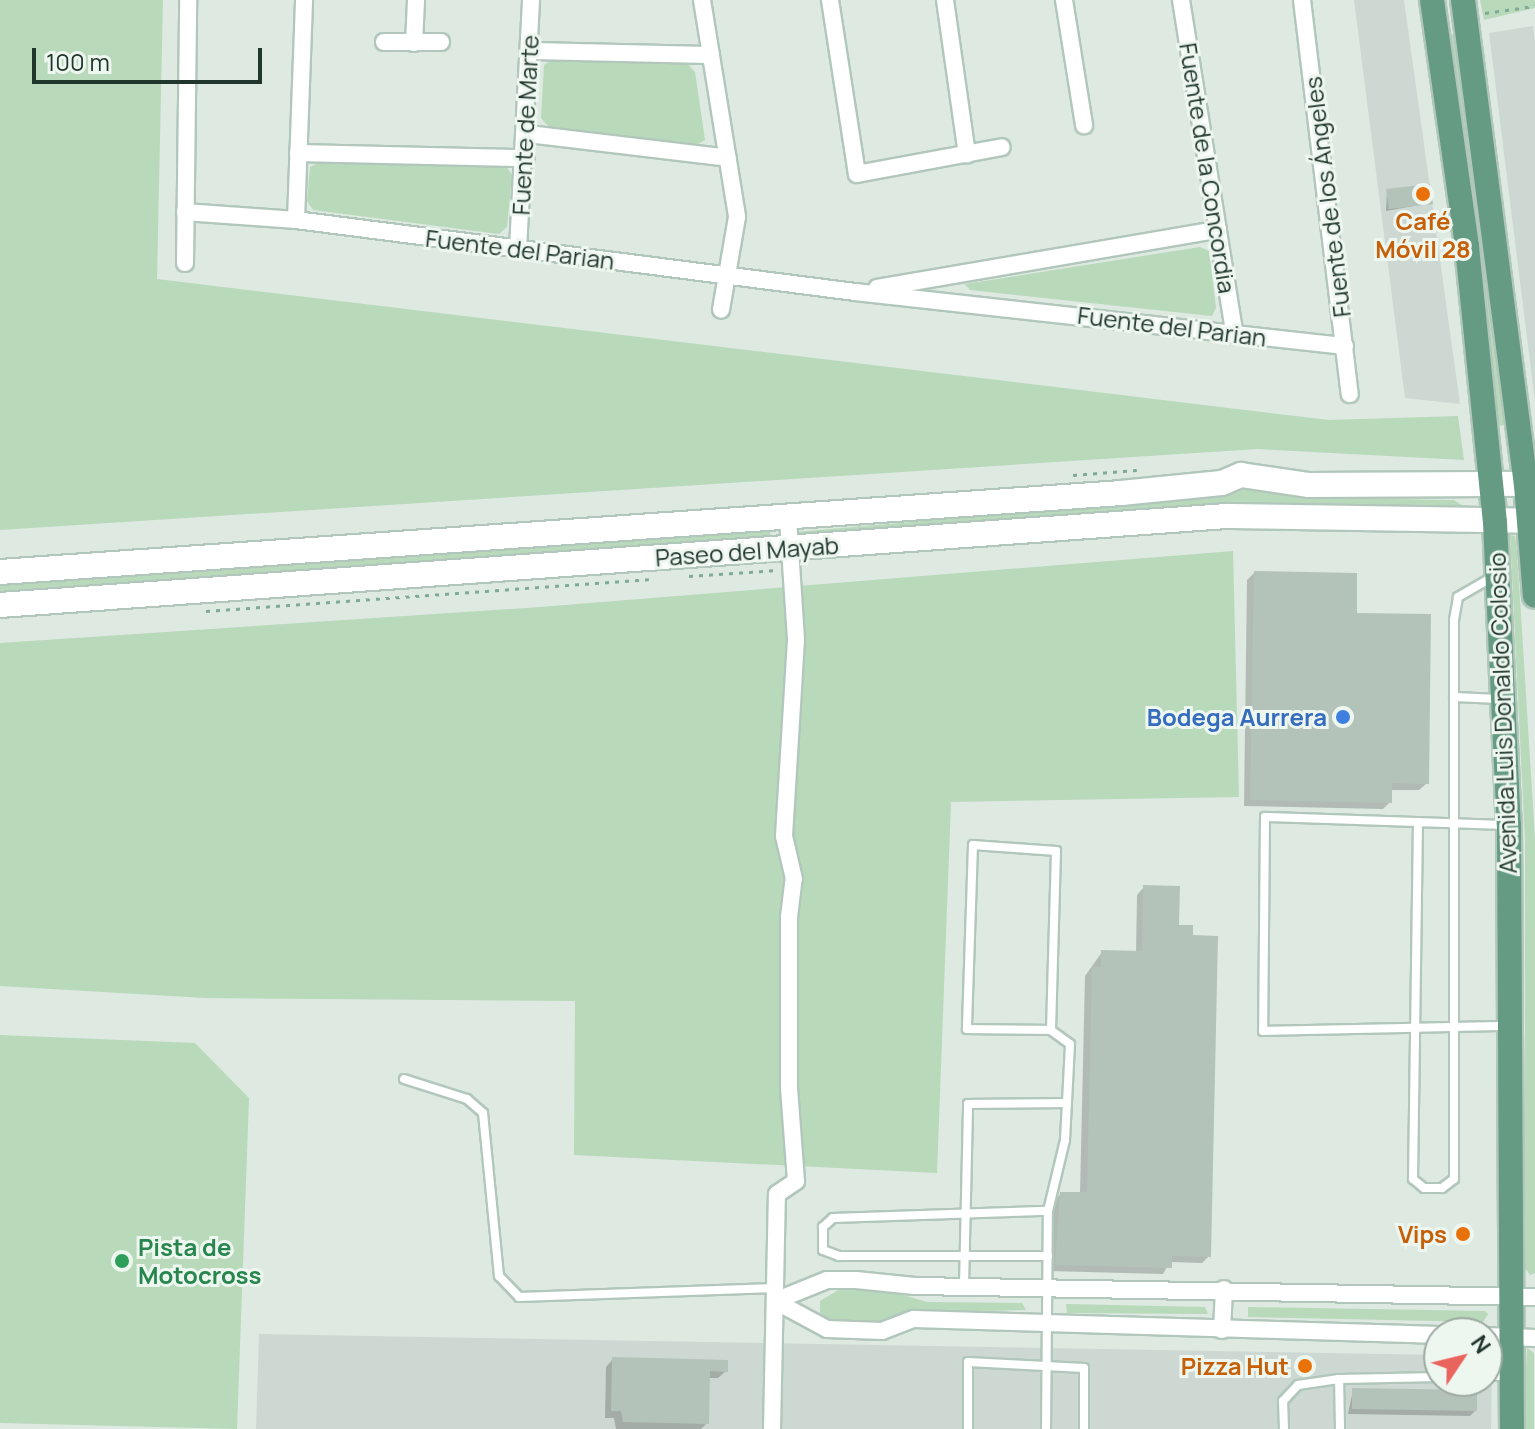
<!DOCTYPE html>
<html>
<head>
<meta charset="utf-8">
<style>
	body { margin:0 }
	#map { position:relative; width:1535px; height:1429px; overflow:hidden; background:#dee9e2; font-family:Manrope,sans-serif }
	div>[style] { position:absolute }
	.built>* { inset:0; background:#ccd8d1 }
	.green>* { inset:0; background:#b8d9ba }
	.shadow>* { inset:0; background:#0003 }
	.building>* { inset:0; background:#b4c3ba }
	.path>* { height:3px; margin-top:-1.5px; transform-origin:0; background:repeating-linear-gradient(90deg,#80aa95 0 4px,transparent 0 10px) }
	.roads { filter:drop-shadow(2px 0 #b2c7bc) drop-shadow(-2px 0 #b2c7bc) drop-shadow(0 2px #b2c7bc) drop-shadow(0 -2px #b2c7bc) }
	.service>* { height:8px; margin:-4px; padding:0 4px; transform-origin:4px; border-radius:4px; background:#fff }
	.minor>* { height:16px; margin:-8px; padding:0 8px; transform-origin:8px; border-radius:8px; background:#fff }
	.secondary>* { height:24px; margin:-12px; padding:0 12px; transform-origin:12px; border-radius:12px; background:#fff }
	.primary>* { height:24px; margin:-12px; padding:0 12px; transform-origin:12px; border-radius:12px; background:#659b83 }
	.dots>* { width:22px; height:22px; translate:-50% -50%; box-sizing:border-box; border:4px solid #eef6f0; border-radius:50% }
	span { translate:-50% -50%; white-space:nowrap; text-align:center; line-height:1.15; -webkit-text-stroke:6px #eef6f0; paint-order:stroke }
	.street-label { font-size:24px; color:#21372d }
	.food-label { font-size:24px; color:#c56008; font-weight:700 }
	.right { translate:-100% -50%; text-align:right }
	.shop-label { font-size:24px; color:#366cbe; font-weight:700 }
	.leisure-label { font-size:24px; color:#27864d; font-weight:700 }
	.left { translate:0 -50%; text-align:left }
	.north { position:absolute; left:1423px; top:1317px; width:80px; height:80px; box-sizing:border-box; background:#eef6f0; border:2px solid #9caaa2; border-radius:50%; rotate:55deg; font-size:22px; font-weight:700; line-height:32px; text-align:center; color:#21372d }
	.north::after { content:''; display:block; margin:auto; width:28px; height:36px; background:#e9645c; clip-path:polygon(50% 0,100% 100%,50% 72%,0 100%) }
	.scale { position:absolute; left:32px; top:48px; width:230px; height:36px; box-sizing:border-box; border:4px solid #21372d; border-top:0; padding-left:10px; font-size:24px; line-height:28px; white-space:nowrap; color:#21372d; -webkit-text-stroke:6px #eef6f0; paint-order:stroke }
</style>
</head>
<body>
<div id="map">
	<div class="built">
		<div style="clip-path:polygon(1354px 0,1404px 0,1460px 404px,1405px 398px)"></div>
		<div style="clip-path:polygon(1533px 26px,1535px 42px,1535px 402px,1489px 33px)"></div>
		<div style="clip-path:polygon(259px 1334px,1439px 1355px,1439px 1381px,1487px 1381px,1487px 1356px,1492px 1356px,1491px 1429px,256px 1429px)"></div>
	</div>
	<div class="green">
		<div style="clip-path:polygon(0 0,163px 0,157px 279px,1329px 420px,1458px 416px,1464px 460px,1258px 449px,0 530px)"></div>
		<div style="clip-path:polygon(1480px 0,1535px 0,1535px 8px,1484px 20px)"></div>
		<div style="clip-path:polygon(1452px 34px,1459px 37px,1507px 422px,1502px 426px,1496px 423px,1447px 38px)"></div>
		<div style="clip-path:polygon(550px 61px,687px 63px,695px 72px,705px 140px,698px 144px,549px 127px,541px 118px,544px 65px)"></div>
		<div style="clip-path:polygon(318px 163px,506px 166px,512px 175px,507px 227px,499px 234px,313px 210px,307px 201px,310px 167px)"></div>
		<div style="clip-path:polygon(1200px 247px,1209px 251px,1216px 308px,1212px 316px,970px 290px,965px 284px)"></div>
		<div style="clip-path:polygon(1257px 485px,1307px 498px,1454px 500px,1463px 506px,1283px 503px,1273px 508px,1222px 504px,798px 537px,794px 532px,1230px 495px)"></div>
		<div style="clip-path:polygon(770px 531px,771px 538px,0 591px,0 584px)"></div>
		<div style="clip-path:polygon(1510px 535px,1515px 536px,1517px 551px,1535px 839px,1535px 1273px,1530px 1275px,1525px 1268px,1525px 840px)"></div>
		<div style="clip-path:polygon(1233px 551px,1239px 797px,951px 802px,937px 1173px,574px 1155px,575px 1001px,205px 998px,0 986px,0 643px,540px 607px)"></div>
		<div style="clip-path:polygon(0 1035px,195px 1043px,249px 1098px,237px 1429px,0 1423px)"></div>
		<div style="clip-path:polygon(840px 1289px,882px 1289px,927px 1302px,1022px 1303px,1026px 1310px,922px 1312px,881px 1326px,838px 1325px,820px 1313px,820px 1301px)"></div>
		<div style="clip-path:polygon(1066px 1304px,1205px 1307px,1208px 1314px,1067px 1313px)"></div>
		<div style="clip-path:polygon(1248px 1307px,1485px 1311px,1488px 1314px,1483px 1322px,1248px 1317px)"></div>
		<div style="clip-path:polygon(1527px 1348px,1534px 1353px,1534px 1429px,1523px 1429px)"></div>
	</div>
	<div class="shadow">
		<div style="clip-path:polygon(1387px 191px,1430px 203px,1386px 211px)"></div>
		<div style="clip-path:polygon(1254px 573px,1355px 615px,1427px 783px,1419px 790px,1390px 790px,1390px 802px,1383px 809px,1244px 806px,1247px 580px)"></div>
		<div style="clip-path:polygon(1144px 887px,1177px 927px,1209px 1256px,1202px 1263px,1170px 1262px,1163px 1274px,1048px 1271px,1053px 1201px,1061px 1194px,1080px 1194px,1085px 976px,1102px 952px,1136px 953px,1137px 895px)"></div>
		<div style="clip-path:polygon(613px 1359px,726px 1371px,718px 1378px,708px 1378px,707px 1423px,701px 1429px,616px 1429px,614px 1418px,605px 1418px,606px 1367px)"></div>
		<div style="clip-path:polygon(1353px 1390px,1475px 1411px,1470px 1416px,1348px 1414px)"></div>
	</div>
	<div class="building">
		<div style="clip-path:polygon(1430px 184px,1433px 204px,1389px 209px,1386px 189px)"></div>
		<div style="clip-path:polygon(1254px 571px,1357px 573px,1357px 613px,1431px 614px,1429px 784px,1392px 783px,1392px 803px,1250px 800px)"></div>
		<div style="clip-path:polygon(1143px 885px,1180px 886px,1179px 925px,1193px 925px,1193px 935px,1218px 936px,1211px 1257px,1172px 1256px,1172px 1268px,1055px 1265px,1060px 1192px,1087px 1192px,1092px 967px,1101px 967px,1101px 950px,1142px 951px)"></div>
		<div style="clip-path:polygon(612px 1357px,728px 1360px,728px 1372px,710px 1371px,709px 1424px,623px 1422px,621px 1411px,611px 1411px)"></div>
		<div style="clip-path:polygon(1352px 1388px,1477px 1390px,1477px 1411px,1352px 1409px)"></div>
	</div>
	<div class="path">
		<div style="left:1485px;top:13px;width:50px;rotate:-8deg"></div>
		<div style="left:1073px;top:475px;width:64px;rotate:-4.5deg"></div>
		<div style="left:689px;top:576px;width:88px;rotate:-3.9deg"></div>
		<div style="left:206px;top:611px;width:444px;rotate:-4.1deg"></div>
	</div>
	<div class="roads">
		<div class="service">
			<div style="left:1454px;top:697px;width:46px;rotate:2.5deg"></div>
			<div style="left:1418px;top:822px;width:357px;rotate:90.8deg"></div>
			<div style="left:1413px;top:1179px;width:14px;rotate:39deg"></div>
			<div style="left:1424px;top:1188px;width:18px"></div>
			<div style="left:1442px;top:1188px;width:15px;rotate:-37deg"></div>
			<div style="left:1454px;top:1179px;width:559px;rotate:-90deg"></div>
			<div style="left:1454px;top:620px;width:23px;rotate:-80deg"></div>
			<div style="left:1458px;top:597px;width:39px;rotate:-30deg"></div>
			<div style="left:1508px;top:825px;width:243px;rotate:-178.1deg"></div>
			<div style="left:1265px;top:817px;width:214px;rotate:90.5deg"></div>
			<div style="left:1263px;top:1031px;width:245px;rotate:-1.2deg"></div>
			<div style="left:404px;top:1079px;width:66px;rotate:17.6deg"></div>
			<div style="left:467px;top:1099px;width:21px;rotate:41deg"></div>
			<div style="left:483px;top:1113px;width:164px;rotate:84.4deg"></div>
			<div style="left:499px;top:1276px;width:29px;rotate:46deg"></div>
			<div style="left:519px;top:1297px;width:256px;rotate:-2deg"></div>
			<div style="left:1048px;top:1256px;width:209px;rotate:180deg"></div>
			<div style="left:839px;top:1256px;width:17px;rotate:-159deg"></div>
			<div style="left:823px;top:1250px;width:23px;rotate:-90deg"></div>
			<div style="left:823px;top:1227px;width:13px;rotate:-42deg"></div>
			<div style="left:833px;top:1218px;width:215px;rotate:-1.9deg"></div>
			<div style="left:964px;top:1285px;width:181px;rotate:-88.7deg"></div>
			<div style="left:968px;top:1104px;width:98px;rotate:-0.6deg"></div>
			<div style="left:1487px;top:1376px;width:23px"></div>
			<div style="left:968px;top:1429px;width:67px;rotate:-90deg"></div>
			<div style="left:968px;top:1362px;width:116px;rotate:3deg"></div>
			<div style="left:1084px;top:1368px;width:61px;rotate:90deg"></div>
			<div style="left:1046px;top:1429px;width:218px;rotate:-89.5deg"></div>
			<div style="left:1048px;top:1211px;width:73px;rotate:-76.5deg"></div>
			<div style="left:1065px;top:1140px;width:96px;rotate:-87deg"></div>
			<div style="left:1070px;top:1044px;width:24px;rotate:-144deg"></div>
			<div style="left:1051px;top:1030px;width:179px;rotate:-88.4deg"></div>
			<div style="left:1056px;top:851px;width:83px;rotate:-175.9deg"></div>
			<div style="left:973px;top:845px;width:184px;rotate:91.9deg"></div>
			<div style="left:967px;top:1029px;width:84px;rotate:0.7deg"></div>
			<div style="left:1284px;top:1429px;width:28px;rotate:-92deg"></div>
			<div style="left:1283px;top:1401px;width:22px;rotate:-47deg"></div>
			<div style="left:1298px;top:1385px;width:41px;rotate:-8.3deg"></div>
			<div style="left:1340px;top:1429px;width:50px;rotate:-91.1deg"></div>
			<div style="left:1339px;top:1379px;width:100px;rotate:-1.1deg"></div>
		</div>
		<div class="minor">
			<div style="left:702px;top:0;width:220px;rotate:80.8deg"></div>
			<div style="left:737px;top:217px;width:94px;rotate:99.8deg"></div>
			<div style="left:830px;top:0;width:176px;rotate:81.2deg"></div>
			<div style="left:857px;top:174px;width:147px;rotate:-10.5deg"></div>
			<div style="left:945px;top:0;width:156px;rotate:81.9deg"></div>
			<div style="left:1064px;top:0;width:127px;rotate:80.9deg"></div>
			<div style="left:1181px;top:0;width:340px;rotate:80.9deg"></div>
			<div style="left:1302px;top:0;width:397px;rotate:83.1deg"></div>
			<div style="left:384px;top:42px;width:57px"></div>
			<div style="left:414px;top:43px;width:43px;rotate:-87.3deg"></div>
			<div style="left:530px;top:51px;width:181px;rotate:1.3deg"></div>
			<div style="left:528px;top:134px;width:201px;rotate:6.8deg"></div>
			<div style="left:298px;top:153px;width:228px;rotate:1.3deg"></div>
			<div style="left:185px;top:212px;width:111px;rotate:4.1deg"></div>
			<div style="left:296px;top:220px;width:564px;rotate:7.34deg"></div>
			<div style="left:855px;top:292px;width:493px;rotate:6.3deg"></div>
			<div style="left:296px;top:220px;width:220px;rotate:-87.9deg"></div>
			<div style="left:518px;top:249px;width:249px;rotate:-87deg"></div>
			<div style="left:185px;top:263px;width:263px;rotate:-89.3deg"></div>
			<div style="left:877px;top:288px;width:346px;rotate:-9.7deg"></div>
			<div style="left:775px;top:1301px;width:56px;rotate:-22deg"></div>
			<div style="left:827px;top:1280px;width:29px"></div>
			<div style="left:856px;top:1280px;width:59px;rotate:5.8deg"></div>
			<div style="left:915px;top:1286px;width:620px;rotate:1.02deg"></div>
			<div style="left:775px;top:1301px;width:59px;rotate:28.3deg"></div>
			<div style="left:827px;top:1329px;width:55px;rotate:2.1deg"></div>
			<div style="left:882px;top:1331px;width:34px;rotate:-21deg"></div>
			<div style="left:914px;top:1319px;width:525px;rotate:1.75deg"></div>
			<div style="left:1222px;top:1330px;width:41px;rotate:-87.2deg"></div>
			<div style="left:1487px;top:1336px;width:48px;rotate:2.4deg"></div>
			<div style="left:772px;top:1429px;width:235px;rotate:-88.8deg"></div>
			<div style="left:777px;top:1194px;width:23px;rotate:-34deg"></div>
			<div style="left:796px;top:1181px;width:94px;rotate:-94.3deg"></div>
			<div style="left:789px;top:1087px;width:170px;rotate:-90deg"></div>
			<div style="left:789px;top:917px;width:38px;rotate:-83deg"></div>
			<div style="left:794px;top:879px;width:44px;rotate:-103.1deg"></div>
			<div style="left:784px;top:836px;width:197px;rotate:-86.5deg"></div>
			<div style="left:796px;top:639px;width:121px;rotate:-93.8deg"></div>
		</div>
		<div class="secondary">
			<div style="left:0;top:572px;width:1124px;rotate:-4.03deg"></div>
			<div style="left:1121px;top:493px;width:101px;rotate:-5.7deg"></div>
			<div style="left:1222px;top:483px;width:21px;rotate:-23deg"></div>
			<div style="left:1241px;top:475px;width:69px;rotate:8.4deg"></div>
			<div style="left:1309px;top:485px;width:226px;rotate:-0.3deg"></div>
			<div style="left:0;top:605px;width:1231px;rotate:-4.15deg"></div>
			<div style="left:1228px;top:516px;width:307px;rotate:0.9deg"></div>
		</div>
		<div class="primary">
			<div style="left:1432px;top:0;width:249px;rotate:81.9deg"></div>
			<div style="left:1467px;top:247px;width:276px;rotate:84.2deg"></div>
			<div style="left:1495px;top:522px;width:303px;rotate:87.4deg"></div>
			<div style="left:1509px;top:825px;width:604px;rotate:89.72deg"></div>
			<div style="left:1463px;top:0;width:489px;rotate:82.6deg"></div>
			<div style="left:1526px;top:485px;width:111px;rotate:85.4deg"></div>
		</div>
	</div>
	<div class="dots">
		<div style="left:1423px;top:194px;background:#e8710a"></div>
		<div style="left:1343px;top:717px;background:#3f7fe0"></div>
		<div style="left:1463px;top:1234px;background:#e8710a"></div>
		<div style="left:122px;top:1261px;background:#2e9e5b"></div>
		<div style="left:1305px;top:1366px;background:#e8710a"></div>
	</div>
	<div class="street-label">
		<span style="left:525px;top:125px;rotate:-87deg">Fuente de Marte</span>
		<span style="left:1208px;top:168px;rotate:81deg">Fuente de la Concordia</span>
		<span style="left:1327px;top:197px;rotate:-97deg">Fuente de los Ángeles</span>
		<span style="left:520px;top:249px;rotate:7deg">Fuente del Parian</span>
		<span style="left:1172px;top:326px;rotate:7deg">Fuente del Parian</span>
		<span style="left:747px;top:551px;rotate:-4deg">Paseo del Mayab</span>
		<span style="left:1502px;top:713px;rotate:-92deg">Avenida Luis Donaldo Colosio</span>
	</div>
	<div class="food-label">
		<span style="left:1423px;top:235px">Café<br>Móvil 28</span>
		<span class="right" style="left:1447px;top:1234px">Vips</span>
		<span class="right" style="left:1289px;top:1366px">Pizza Hut</span>
	</div>
	<div class="shop-label">
		<span class="right" style="left:1327px;top:717px">Bodega Aurrera</span>
	</div>
	<div class="leisure-label">
		<span class="left" style="left:138px;top:1261px">Pista de<br>Motocross</span>
	</div>
	<div class="north">N</div>
	<div class="scale">100 m</div>
</div>
</body>
</html>
